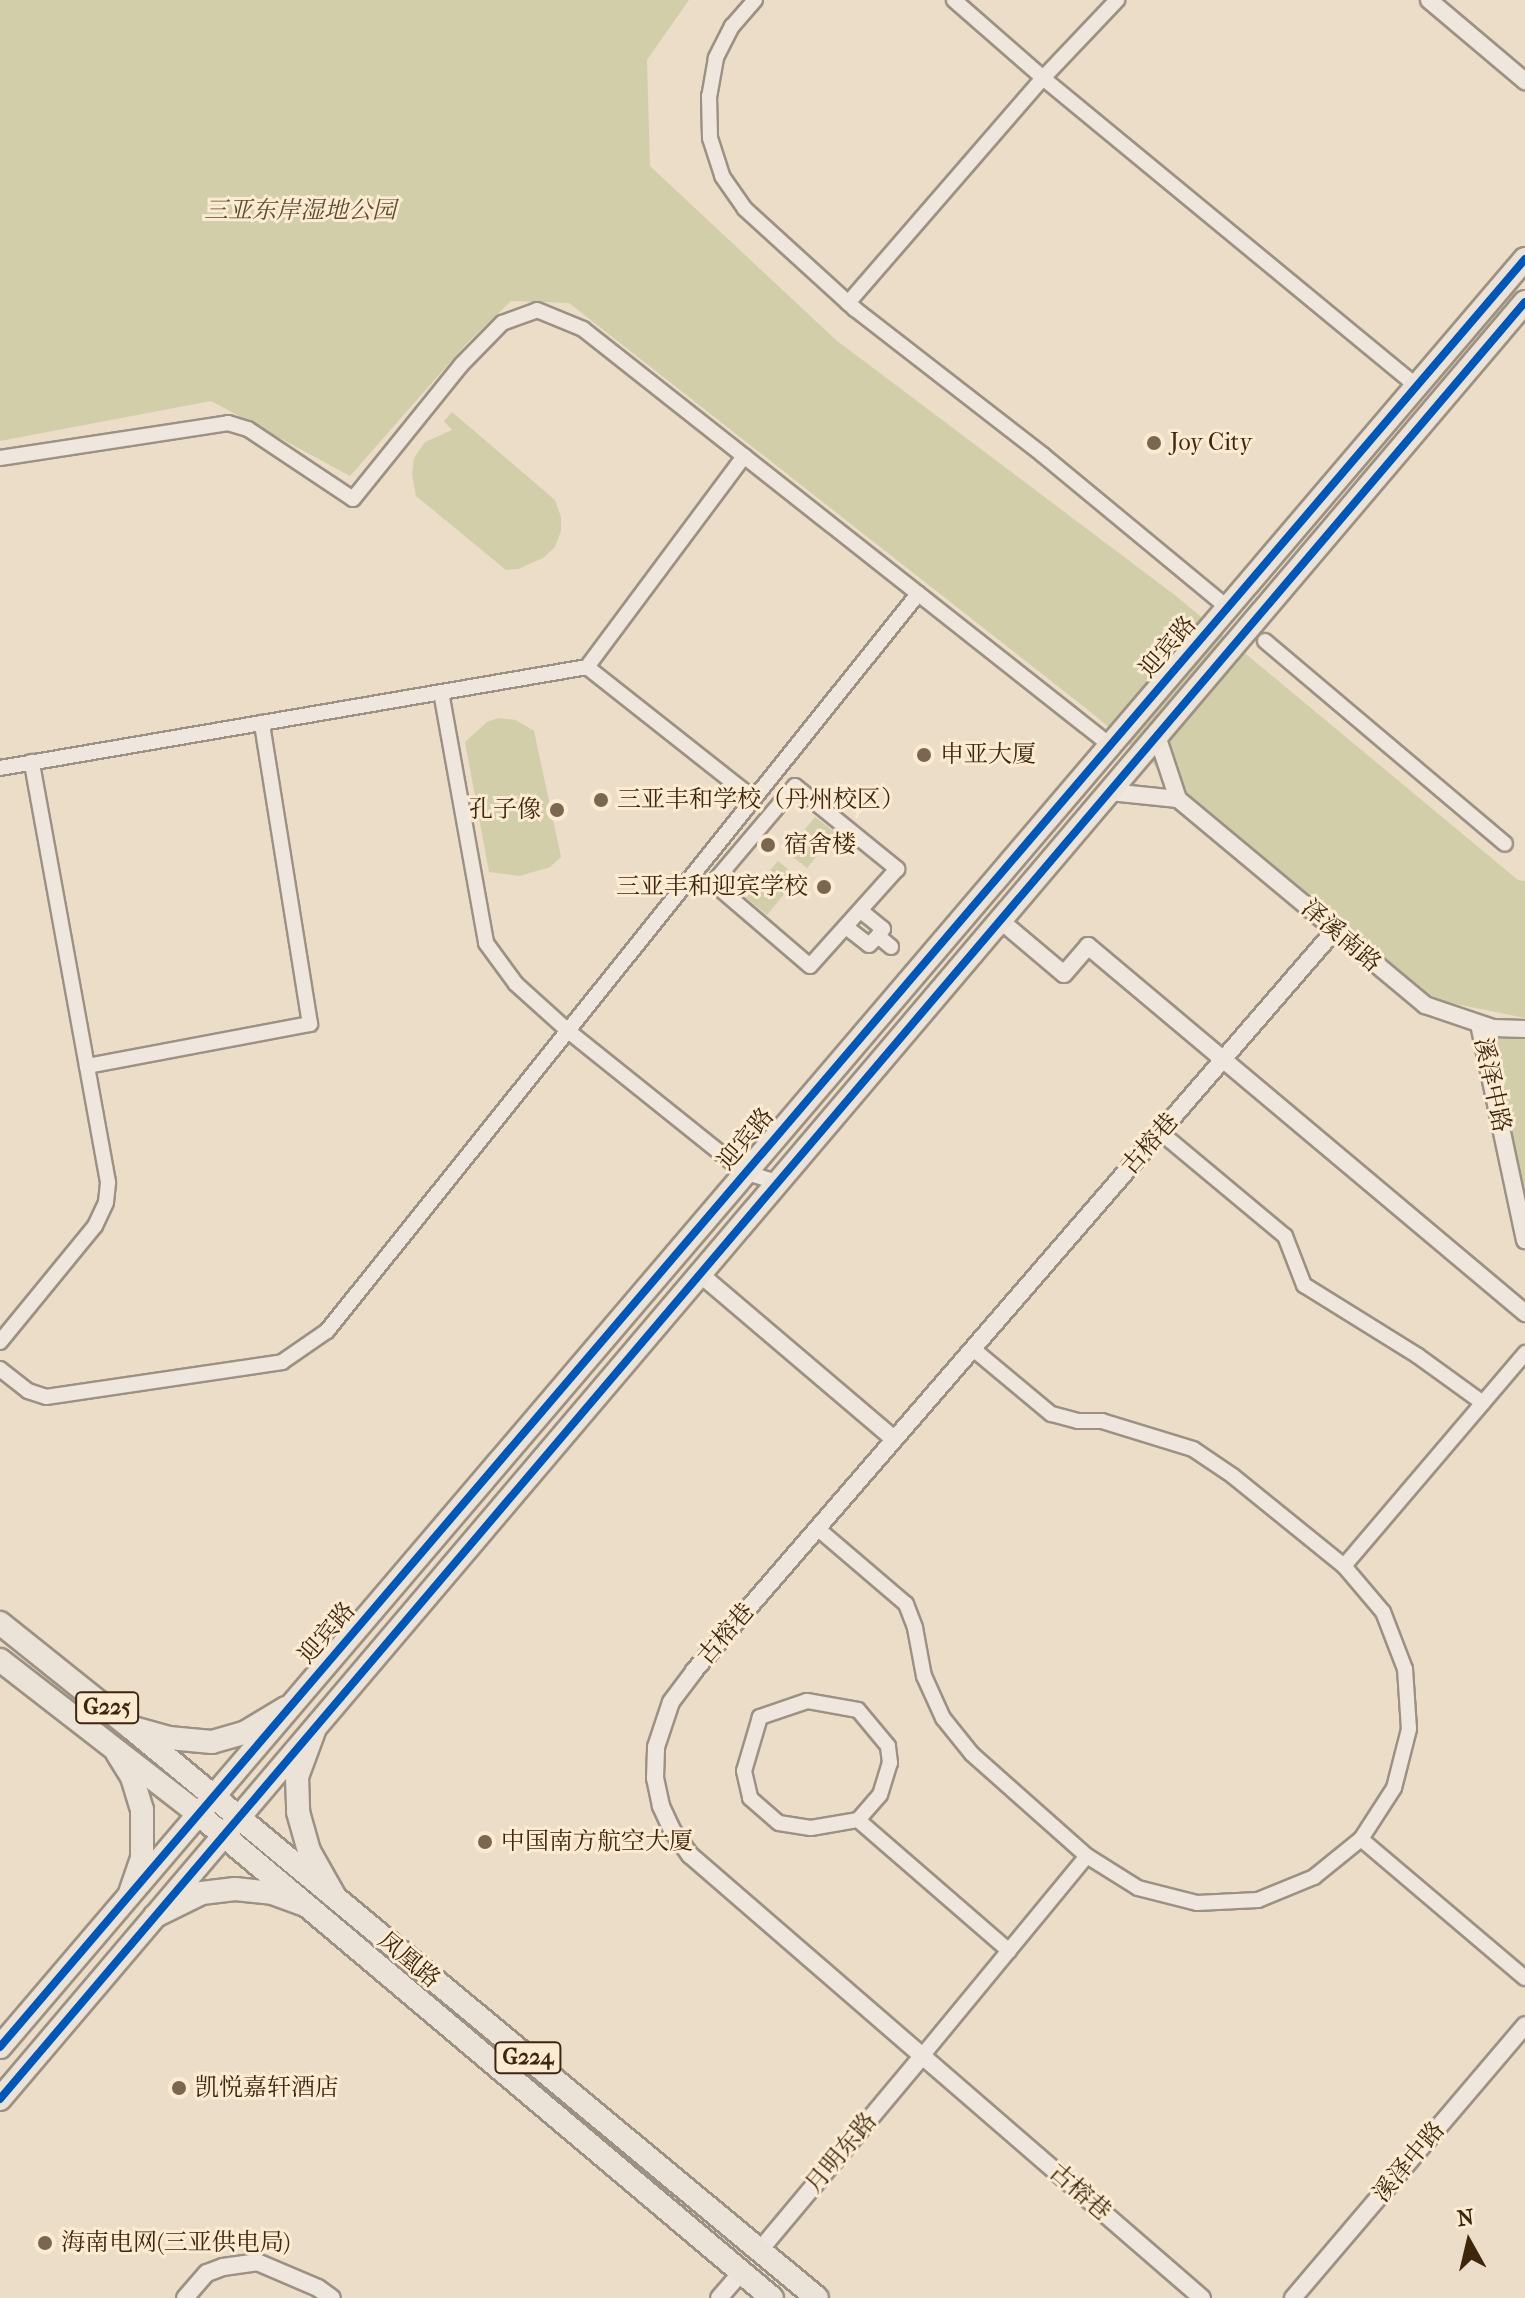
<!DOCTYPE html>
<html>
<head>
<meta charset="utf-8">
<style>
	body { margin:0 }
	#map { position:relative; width:1525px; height:2298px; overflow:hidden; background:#ecddc9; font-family:"IM FELL French Canon","Noto Serif SC",serif }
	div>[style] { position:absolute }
	.green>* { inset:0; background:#d2ceaa }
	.roads { filter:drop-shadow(2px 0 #9d9183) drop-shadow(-2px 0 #9d9183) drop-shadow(0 2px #9d9183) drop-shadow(0 -2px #9d9183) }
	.minor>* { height:14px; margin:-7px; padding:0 7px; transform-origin:7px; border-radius:7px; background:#efe7dd }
	.tertiary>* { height:16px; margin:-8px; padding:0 8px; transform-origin:8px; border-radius:8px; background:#efe7dd }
	.primary>* { height:22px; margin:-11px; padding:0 11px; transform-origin:11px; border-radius:11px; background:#ebe3d7 }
	.trunk>* { height:22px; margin:-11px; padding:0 11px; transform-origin:11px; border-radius:11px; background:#ebe3d7 }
	.cycleway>* { height:8px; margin:-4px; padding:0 4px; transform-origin:4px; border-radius:4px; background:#0057b8 }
	.dots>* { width:22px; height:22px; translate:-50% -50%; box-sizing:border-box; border:4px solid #fcebd3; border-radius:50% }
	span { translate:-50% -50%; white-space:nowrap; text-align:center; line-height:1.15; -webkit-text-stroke:6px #fcebd3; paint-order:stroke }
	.shield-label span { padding:2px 6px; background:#fcebd3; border:2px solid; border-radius:6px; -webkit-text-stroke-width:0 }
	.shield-label { font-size:22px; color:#3e260d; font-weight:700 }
	.park-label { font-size:24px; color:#5e4d2e; font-style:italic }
	.poi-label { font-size:24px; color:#3e260d }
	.left { translate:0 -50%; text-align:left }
	.right { translate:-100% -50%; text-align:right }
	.street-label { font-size:24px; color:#3e260d }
	.north { position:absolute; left:1429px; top:2202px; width:80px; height:80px; -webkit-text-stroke:6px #fcebd3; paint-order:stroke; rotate:352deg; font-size:22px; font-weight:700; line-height:32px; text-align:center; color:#3e260d }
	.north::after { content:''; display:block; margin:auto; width:28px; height:36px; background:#3e260d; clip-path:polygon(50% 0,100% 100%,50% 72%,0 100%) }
</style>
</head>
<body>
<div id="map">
	<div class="green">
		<div style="clip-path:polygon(0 0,689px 0,647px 60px,650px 166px,836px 340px,1176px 596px,1518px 880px,1525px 881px,1525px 1018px,1436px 1000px,1088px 710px,569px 303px,511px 301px,467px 343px,350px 476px,211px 401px,0 441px)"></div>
		<div style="clip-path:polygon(452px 412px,555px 500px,561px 517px,561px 531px,555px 547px,543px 558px,518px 569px,506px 570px,416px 496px,412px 475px,414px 458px,425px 442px,452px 430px,444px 421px)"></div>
		<div style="clip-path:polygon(498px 718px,516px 720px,534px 731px,561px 857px,550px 867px,520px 876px,489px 872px,465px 742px,487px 722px)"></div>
		<div style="clip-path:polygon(815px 817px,836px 833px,807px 868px,786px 852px)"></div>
		<div style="clip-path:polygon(778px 861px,798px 877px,767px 915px,746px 898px)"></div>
		<div style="clip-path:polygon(1493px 1039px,1525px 1039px,1525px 1200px)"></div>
	</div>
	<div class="roads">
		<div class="minor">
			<div style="left:755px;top:0;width:35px;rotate:131deg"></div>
			<div style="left:732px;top:26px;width:36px;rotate:117deg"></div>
			<div style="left:716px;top:58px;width:39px;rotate:100deg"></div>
			<div style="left:709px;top:96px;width:42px;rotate:88.6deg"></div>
			<div style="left:710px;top:138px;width:40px;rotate:72deg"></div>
			<div style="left:722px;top:176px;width:40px;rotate:55.1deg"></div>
			<div style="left:745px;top:209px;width:149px;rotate:42.3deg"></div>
			<div style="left:855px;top:309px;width:238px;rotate:37.8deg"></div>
			<div style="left:1043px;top:455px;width:240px;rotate:39.6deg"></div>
			<div style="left:954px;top:0;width:118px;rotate:41.2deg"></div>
			<div style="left:1043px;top:78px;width:484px;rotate:39.5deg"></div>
			<div style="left:848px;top:303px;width:298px;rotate:-49.1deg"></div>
			<div style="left:1043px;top:78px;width:108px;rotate:-46.5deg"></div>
			<div style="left:0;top:458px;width:231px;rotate:-8.7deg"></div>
			<div style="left:228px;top:423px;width:21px;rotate:17deg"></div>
			<div style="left:248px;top:429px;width:126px;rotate:33.7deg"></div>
			<div style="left:353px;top:499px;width:172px;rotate:-51.1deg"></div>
			<div style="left:461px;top:365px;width:59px;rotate:-45.7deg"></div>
			<div style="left:502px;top:323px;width:37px;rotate:-20deg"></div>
			<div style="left:537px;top:310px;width:50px;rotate:22.4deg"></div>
			<div style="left:583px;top:329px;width:671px;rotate:38.29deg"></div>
			<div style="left:1265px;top:641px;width:314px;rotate:40.2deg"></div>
			<div style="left:587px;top:667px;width:211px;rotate:38.3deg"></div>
			<div style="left:441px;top:692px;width:255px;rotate:79.8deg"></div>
			<div style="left:486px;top:943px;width:51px;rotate:53.8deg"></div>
			<div style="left:516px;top:984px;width:69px;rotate:42deg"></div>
			<div style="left:567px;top:1030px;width:227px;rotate:38.7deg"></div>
			<div style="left:744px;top:1172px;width:34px;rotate:17deg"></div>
			<div style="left:0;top:768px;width:596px;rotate:-9.76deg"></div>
			<div style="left:587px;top:667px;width:263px;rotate:-53.3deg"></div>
			<div style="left:795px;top:786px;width:132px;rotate:39.1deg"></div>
			<div style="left:897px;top:869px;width:130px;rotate:131.9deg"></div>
			<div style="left:810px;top:966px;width:128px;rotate:-139.4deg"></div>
			<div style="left:713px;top:883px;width:127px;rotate:-49.8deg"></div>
			<div style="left:861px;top:911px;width:28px;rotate:39deg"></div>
			<div style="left:883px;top:929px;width:9px;rotate:126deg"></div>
			<div style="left:878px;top:936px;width:17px;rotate:40deg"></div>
			<div style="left:846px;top:927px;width:29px;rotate:38deg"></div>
			<div style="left:869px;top:945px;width:13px;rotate:-45deg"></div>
			<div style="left:87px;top:1066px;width:227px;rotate:-10.7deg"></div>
			<div style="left:310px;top:1024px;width:305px;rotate:-99.1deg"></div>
			<div style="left:1160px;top:1132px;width:163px;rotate:39.8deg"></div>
			<div style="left:1285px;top:1236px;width:53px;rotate:68.8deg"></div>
			<div style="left:1304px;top:1285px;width:134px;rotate:31.9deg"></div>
			<div style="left:1418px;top:1356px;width:80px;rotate:35.9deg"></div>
			<div style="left:0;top:1342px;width:150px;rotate:-50.7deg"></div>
			<div style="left:95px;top:1226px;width:26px;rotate:-65deg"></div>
			<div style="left:106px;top:1202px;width:20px;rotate:-84deg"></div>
			<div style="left:108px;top:1182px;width:427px;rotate:-100.3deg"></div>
			<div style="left:0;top:1369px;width:36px;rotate:38deg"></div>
			<div style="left:28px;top:1391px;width:19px;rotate:18deg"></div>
			<div style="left:46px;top:1397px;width:239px;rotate:-8.4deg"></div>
			<div style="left:282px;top:1362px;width:55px;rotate:-34.6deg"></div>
			<div style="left:327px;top:1331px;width:945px;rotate:-51.27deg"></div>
			<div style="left:817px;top:1528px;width:117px;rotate:40.5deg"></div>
			<div style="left:906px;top:1604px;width:26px;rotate:69deg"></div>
			<div style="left:915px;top:1628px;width:49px;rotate:79.4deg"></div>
			<div style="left:924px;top:1676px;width:46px;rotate:65.7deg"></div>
			<div style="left:943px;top:1718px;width:46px;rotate:51.1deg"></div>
			<div style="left:972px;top:1754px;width:154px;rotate:41.6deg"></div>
			<div style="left:1087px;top:1856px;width:60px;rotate:32.1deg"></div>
			<div style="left:1138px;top:1888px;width:61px;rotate:14.3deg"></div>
			<div style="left:1197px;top:1903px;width:61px;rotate:-2.8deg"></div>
			<div style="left:1258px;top:1900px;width:61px;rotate:-22.3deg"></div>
			<div style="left:1314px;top:1877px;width:60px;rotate:-39deg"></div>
			<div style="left:1361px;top:1839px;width:61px;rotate:-57.1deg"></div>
			<div style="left:1394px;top:1788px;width:61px;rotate:-75.7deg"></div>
			<div style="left:1409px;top:1729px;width:60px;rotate:-93.8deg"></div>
			<div style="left:1405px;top:1669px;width:61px;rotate:-111.1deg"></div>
			<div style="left:1383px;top:1612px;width:60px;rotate:-130.3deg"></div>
			<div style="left:1344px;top:1566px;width:143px;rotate:-141deg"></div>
			<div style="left:1233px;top:1476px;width:48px;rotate:-146deg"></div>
			<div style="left:1193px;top:1449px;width:95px;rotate:-162.9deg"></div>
			<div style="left:1102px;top:1421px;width:24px;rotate:180deg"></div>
			<div style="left:1078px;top:1421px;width:28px;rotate:-165deg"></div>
			<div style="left:1051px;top:1414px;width:102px;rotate:-140.2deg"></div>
			<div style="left:1344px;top:1566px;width:280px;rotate:-49.6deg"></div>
			<div style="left:858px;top:1820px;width:33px;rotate:-49deg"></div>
			<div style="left:880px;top:1795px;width:34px;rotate:-73deg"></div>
			<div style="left:890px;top:1763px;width:17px;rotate:-97deg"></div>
			<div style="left:888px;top:1746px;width:47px;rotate:-129.8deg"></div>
			<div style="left:858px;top:1710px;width:52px;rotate:-170deg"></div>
			<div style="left:807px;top:1701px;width:50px;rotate:161.2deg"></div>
			<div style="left:760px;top:1717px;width:56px;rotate:106.5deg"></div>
			<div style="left:744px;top:1771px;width:28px;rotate:77deg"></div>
			<div style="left:750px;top:1798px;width:38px;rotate:41deg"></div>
			<div style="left:779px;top:1823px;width:32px;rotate:9deg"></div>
			<div style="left:811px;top:1828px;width:48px;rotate:-9.7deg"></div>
			<div style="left:858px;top:1820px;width:200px;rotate:40.9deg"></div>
			<div style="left:1361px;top:1839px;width:215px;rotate:40.3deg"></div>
			<div style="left:922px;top:2056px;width:259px;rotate:-50.5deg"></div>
		</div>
		<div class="tertiary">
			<div style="left:1429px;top:0;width:126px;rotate:40.2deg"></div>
			<div style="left:1110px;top:792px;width:68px;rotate:5.9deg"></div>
			<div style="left:1178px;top:799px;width:66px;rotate:-108.4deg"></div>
			<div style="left:1178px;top:799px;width:322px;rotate:39.8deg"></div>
			<div style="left:1425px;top:1005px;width:72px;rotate:18.7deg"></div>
			<div style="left:1493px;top:1028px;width:32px;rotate:2deg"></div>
			<div style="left:1001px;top:921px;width:82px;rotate:40.1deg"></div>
			<div style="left:1064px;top:974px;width:37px;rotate:-49deg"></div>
			<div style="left:1088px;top:946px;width:571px;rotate:40.02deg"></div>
			<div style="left:1479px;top:1024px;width:221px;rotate:78deg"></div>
			<div style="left:700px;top:1274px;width:255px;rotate:40.4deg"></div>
			<div style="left:760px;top:2250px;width:253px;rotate:-50.1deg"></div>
			<div style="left:185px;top:2298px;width:33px;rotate:-49deg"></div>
			<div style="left:207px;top:2273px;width:17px;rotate:-21deg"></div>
			<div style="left:223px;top:2267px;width:34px;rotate:-8deg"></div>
			<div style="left:257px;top:2262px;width:66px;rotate:23.1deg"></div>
			<div style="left:318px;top:2288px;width:17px;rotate:36deg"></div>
			<div style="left:719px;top:2298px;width:35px;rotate:-49deg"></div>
			<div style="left:1202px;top:2298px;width:677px;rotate:-139.13deg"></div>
			<div style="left:690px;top:1855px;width:29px;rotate:-126deg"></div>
			<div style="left:673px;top:1832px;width:29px;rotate:-115deg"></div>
			<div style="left:661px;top:1806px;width:29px;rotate:-102deg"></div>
			<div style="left:655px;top:1778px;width:31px;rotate:-88deg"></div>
			<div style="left:656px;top:1747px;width:47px;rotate:-71.6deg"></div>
			<div style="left:671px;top:1702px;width:39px;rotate:-53deg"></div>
			<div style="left:694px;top:1671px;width:978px;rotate:-49.14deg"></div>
			<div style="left:1293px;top:2298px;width:358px;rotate:-49.6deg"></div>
		</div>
		<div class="primary">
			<div style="left:130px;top:1727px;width:41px;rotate:15.8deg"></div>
			<div style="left:169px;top:1738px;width:43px;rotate:5.3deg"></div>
			<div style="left:212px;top:1742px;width:35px;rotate:-16deg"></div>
			<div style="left:246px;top:1732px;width:47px;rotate:-31deg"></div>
			<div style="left:314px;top:1731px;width:49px;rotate:110.3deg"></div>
			<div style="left:297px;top:1777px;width:35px;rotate:88deg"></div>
			<div style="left:298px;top:1812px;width:41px;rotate:74.2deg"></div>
			<div style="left:309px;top:1851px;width:53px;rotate:60.5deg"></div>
			<div style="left:117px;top:1753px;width:28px;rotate:58deg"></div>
			<div style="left:132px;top:1777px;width:34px;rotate:73deg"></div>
			<div style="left:142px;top:1810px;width:48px;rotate:90deg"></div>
			<div style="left:142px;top:1858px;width:37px;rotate:109deg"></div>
			<div style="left:155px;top:1916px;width:52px;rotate:-26.1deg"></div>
			<div style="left:202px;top:1893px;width:33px;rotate:-7deg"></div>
			<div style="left:235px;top:1889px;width:37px;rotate:6deg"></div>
			<div style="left:272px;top:1893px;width:35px;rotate:20deg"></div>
		</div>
		<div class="trunk">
			<div style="left:0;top:1623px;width:166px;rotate:38.7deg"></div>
			<div style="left:130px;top:1727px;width:893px;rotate:39.73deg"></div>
			<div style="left:0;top:1660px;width:249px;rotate:37.8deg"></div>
			<div style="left:197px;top:1813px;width:752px;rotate:40.15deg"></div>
			<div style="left:0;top:2047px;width:2350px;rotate:-49.54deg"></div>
			<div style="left:0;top:2099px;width:2357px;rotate:-49.68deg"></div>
		</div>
	</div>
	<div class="cycleway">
		<div style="left:0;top:2047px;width:2350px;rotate:-49.54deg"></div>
		<div style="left:0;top:2099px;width:2357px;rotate:-49.68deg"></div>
	</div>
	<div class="dots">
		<div style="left:1154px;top:443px;background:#7b664f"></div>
		<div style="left:924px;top:755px;background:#7b664f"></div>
		<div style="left:601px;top:800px;background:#7b664f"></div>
		<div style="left:557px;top:810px;background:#7b664f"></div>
		<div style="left:768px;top:845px;background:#7b664f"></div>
		<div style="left:824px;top:887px;background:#7b664f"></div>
		<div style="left:485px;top:1842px;background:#7b664f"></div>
		<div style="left:179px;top:2088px;background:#7b664f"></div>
		<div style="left:45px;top:2243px;background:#7b664f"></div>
	</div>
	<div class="shield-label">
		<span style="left:107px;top:1708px">G225</span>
		<span style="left:528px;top:2058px">G224</span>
	</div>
	<div class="park-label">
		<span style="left:300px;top:211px">三亚东岸湿地公园</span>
	</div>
	<div class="poi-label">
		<span class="left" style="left:1170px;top:443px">Joy City</span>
		<span class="left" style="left:940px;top:755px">申亚大厦</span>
		<span class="left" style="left:617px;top:800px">三亚丰和学校（丹州校区）</span>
		<span class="right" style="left:541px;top:810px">孔子像</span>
		<span class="left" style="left:784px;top:845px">宿舍楼</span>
		<span class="right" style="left:808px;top:887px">三亚丰和迎宾学校</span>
		<span class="left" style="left:501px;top:1842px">中国南方航空大厦</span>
		<span class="left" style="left:195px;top:2088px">凯悦嘉轩酒店</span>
		<span class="left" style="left:61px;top:2243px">海南电网(三亚供电局)</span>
	</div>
	<div class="street-label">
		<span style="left:1168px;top:647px;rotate:-49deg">迎宾路</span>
		<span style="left:1341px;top:936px;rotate:41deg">泽溪南路</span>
		<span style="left:1492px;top:1085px;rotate:78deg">溪泽中路</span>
		<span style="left:746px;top:1139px;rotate:-50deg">迎宾路</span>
		<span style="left:1150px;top:1144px;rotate:-49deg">古榕巷</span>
		<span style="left:327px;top:1633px;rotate:-49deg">迎宾路</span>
		<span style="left:726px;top:1634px;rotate:-49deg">古榕巷</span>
		<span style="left:409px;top:1960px;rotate:40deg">凤凰路</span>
		<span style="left:841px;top:2153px;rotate:-50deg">月明东路</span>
		<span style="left:1409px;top:2162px;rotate:-50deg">溪泽中路</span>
		<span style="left:1080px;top:2192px;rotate:41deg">古榕巷</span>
	</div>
	<div class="north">N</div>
</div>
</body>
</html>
